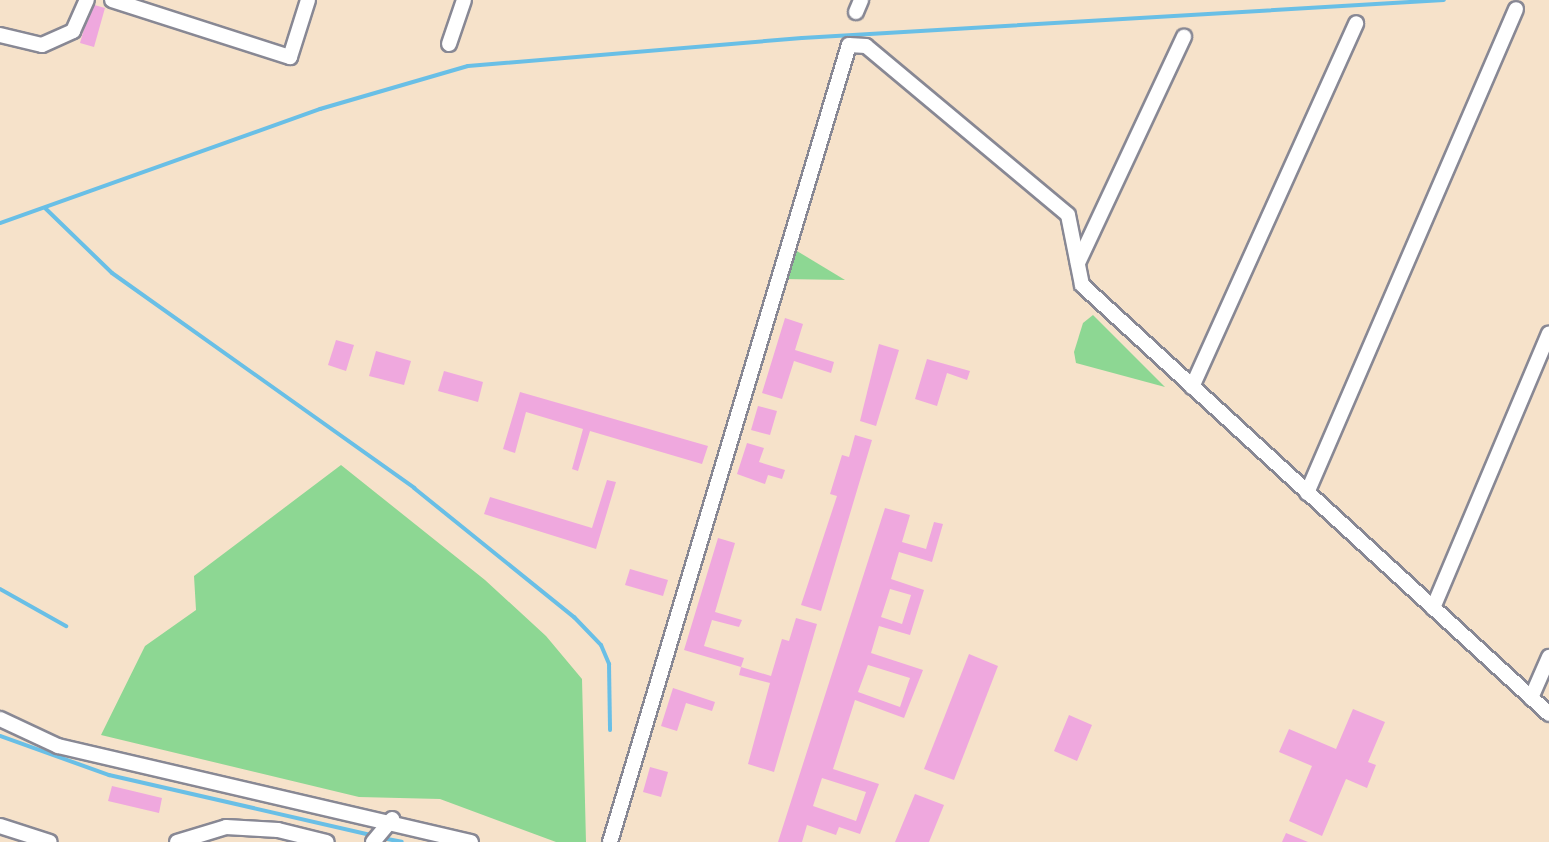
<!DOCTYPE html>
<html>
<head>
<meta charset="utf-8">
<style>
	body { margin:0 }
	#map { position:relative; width:1549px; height:842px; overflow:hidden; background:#f6e2ca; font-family:"Playpen Sans",sans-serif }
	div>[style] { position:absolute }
	.green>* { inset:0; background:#8dd793 }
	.stream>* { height:4px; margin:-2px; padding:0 2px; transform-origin:2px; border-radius:2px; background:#69bfe6 }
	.building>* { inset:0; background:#efa8de }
	.roads { filter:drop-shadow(2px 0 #888894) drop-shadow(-2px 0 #888894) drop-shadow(0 2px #888894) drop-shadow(0 -2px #888894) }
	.street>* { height:14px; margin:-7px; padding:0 7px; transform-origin:7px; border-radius:7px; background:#fff }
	span { translate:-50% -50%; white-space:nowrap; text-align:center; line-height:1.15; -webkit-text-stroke:5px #fdfcf7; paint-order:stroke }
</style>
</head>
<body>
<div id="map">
	<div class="green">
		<div style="clip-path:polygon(792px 248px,845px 280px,783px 279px)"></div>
		<div style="clip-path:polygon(1093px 315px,1165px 387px,1076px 363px,1074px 352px,1083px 323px)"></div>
		<div style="clip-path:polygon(341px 465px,485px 580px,546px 636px,582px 679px,586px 842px,556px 842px,440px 799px,359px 797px,101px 735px,145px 646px,196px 610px,194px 576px)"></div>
	</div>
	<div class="stream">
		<div style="left:45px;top:208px;width:93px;rotate:44.1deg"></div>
		<div style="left:112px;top:273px;width:371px;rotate:35.4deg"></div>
		<div style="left:414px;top:488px;width:206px;rotate:38.9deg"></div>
		<div style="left:574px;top:617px;width:39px;rotate:46deg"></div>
		<div style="left:601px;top:645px;width:21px;rotate:67deg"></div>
		<div style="left:609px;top:664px;width:66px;rotate:89.1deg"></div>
		<div style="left:0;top:223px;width:340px;rotate:-19.6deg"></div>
		<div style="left:320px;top:109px;width:154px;rotate:-16.2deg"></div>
		<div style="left:468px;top:66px;width:335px;rotate:-4.8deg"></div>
		<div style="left:802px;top:38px;width:643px;rotate:-3.39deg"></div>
		<div style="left:0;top:589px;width:76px;rotate:29.3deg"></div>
		<div style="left:0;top:736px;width:116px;rotate:19.7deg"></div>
		<div style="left:109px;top:775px;width:273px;rotate:12.9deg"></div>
		<div style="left:382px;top:838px;width:20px;rotate:11deg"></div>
	</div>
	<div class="building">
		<div style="clip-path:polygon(91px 4px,105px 8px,94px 47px,80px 43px)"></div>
		<div style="clip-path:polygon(785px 318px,803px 324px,795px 350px,834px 362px,831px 373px,794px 361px,782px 399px,762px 393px)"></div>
		<div style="clip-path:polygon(336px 340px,354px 345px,346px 371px,328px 365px)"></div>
		<div style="clip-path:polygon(879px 344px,899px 350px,876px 426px,860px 421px)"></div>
		<div style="clip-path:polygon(376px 351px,411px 361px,404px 385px,369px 376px)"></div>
		<div style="clip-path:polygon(927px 359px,970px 371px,967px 380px,947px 373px,937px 406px,915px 399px)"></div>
		<div style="clip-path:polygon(444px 371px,483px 382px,478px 402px,438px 391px)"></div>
		<div style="clip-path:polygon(520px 392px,708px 446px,702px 464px,590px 431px,578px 471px,572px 469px,583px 429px,526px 412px,515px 453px,503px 449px)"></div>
		<div style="clip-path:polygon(758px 406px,777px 411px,770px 435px,751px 430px)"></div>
		<div style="clip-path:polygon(855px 435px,872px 440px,821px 611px,801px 605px,837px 496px,830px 494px,842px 455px,849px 457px)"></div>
		<div style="clip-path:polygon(747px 443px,764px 448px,759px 462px,785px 470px,782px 479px,768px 475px,765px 484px,737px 474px)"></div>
		<div style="clip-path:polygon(607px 480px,616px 482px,596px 549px,484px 514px,490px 497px,592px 528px)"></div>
		<div style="clip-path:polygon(evenodd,885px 508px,910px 515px,902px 542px,926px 549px,934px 522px,943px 524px,932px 562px,899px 552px,891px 579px,924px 590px,910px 635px,879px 626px,871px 653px,923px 670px,904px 718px,855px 700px,833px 769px,879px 784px,860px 834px,839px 827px,836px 835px,807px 825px,802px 842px,778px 842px,885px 508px,890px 589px,911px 595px,902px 624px,881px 617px,890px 589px,885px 508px,868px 665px,910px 678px,900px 707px,858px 692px,868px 665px,885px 508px,822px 778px,866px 792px,856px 821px,813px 806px,822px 778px)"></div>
		<div style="clip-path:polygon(718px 538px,735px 543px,715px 612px,742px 620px,739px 627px,712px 620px,704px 646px,744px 658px,741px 667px,771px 676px,782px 639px,789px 641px,796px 618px,817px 624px,774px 772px,748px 764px,770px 683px,739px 675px,741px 667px,684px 650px)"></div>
		<div style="clip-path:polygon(630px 569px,668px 580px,663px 596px,625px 585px)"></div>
		<div style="clip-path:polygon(969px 654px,998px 666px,954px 780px,924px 769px)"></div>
		<div style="clip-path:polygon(673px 688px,715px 702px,712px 711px,686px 703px,677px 731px,661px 726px)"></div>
		<div style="clip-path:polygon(1353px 709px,1385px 722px,1368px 762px,1376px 765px,1367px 788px,1346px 779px,1322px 836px,1289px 821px,1312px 766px,1279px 752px,1289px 729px,1336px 749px)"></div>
		<div style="clip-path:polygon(1069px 715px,1092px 725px,1077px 761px,1054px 751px)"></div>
		<div style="clip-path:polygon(650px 767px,668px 772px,661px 797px,643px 792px)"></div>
		<div style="clip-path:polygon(112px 786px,162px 798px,159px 813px,108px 801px)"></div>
		<div style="clip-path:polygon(915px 794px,944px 805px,929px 842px,895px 842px)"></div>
		<div style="clip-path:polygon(1286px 833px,1308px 842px,1282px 842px)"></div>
	</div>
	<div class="roads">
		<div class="street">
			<div style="left:112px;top:0;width:187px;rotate:17.8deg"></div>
			<div style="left:290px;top:57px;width:60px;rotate:-72.5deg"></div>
			<div style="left:856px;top:12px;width:13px;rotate:-67deg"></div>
			<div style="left:0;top:35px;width:43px;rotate:13.4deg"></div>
			<div style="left:42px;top:45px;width:34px;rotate:-24deg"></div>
			<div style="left:73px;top:31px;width:34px;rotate:-66deg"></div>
			<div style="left:449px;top:44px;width:46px;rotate:-71.2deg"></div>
			<div style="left:1078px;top:263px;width:250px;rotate:-64.9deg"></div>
			<div style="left:1192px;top:387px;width:399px;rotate:-65.7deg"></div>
			<div style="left:1307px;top:493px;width:527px;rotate:-66.64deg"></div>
			<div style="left:1433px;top:608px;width:298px;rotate:-67.1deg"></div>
			<div style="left:1531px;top:698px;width:45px;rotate:-66.3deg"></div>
			<div style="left:0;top:719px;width:64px;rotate:25deg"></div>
			<div style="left:58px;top:746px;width:424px;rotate:13.1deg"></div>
			<div style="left:0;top:826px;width:52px;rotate:17.7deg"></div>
			<div style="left:177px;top:842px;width:51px;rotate:-17deg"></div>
			<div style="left:226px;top:827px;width:52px;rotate:3.3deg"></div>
			<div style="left:278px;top:830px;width:50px;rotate:13.8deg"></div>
			<div style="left:373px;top:842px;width:30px;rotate:-50deg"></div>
			<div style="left:610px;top:842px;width:832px;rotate:-73.31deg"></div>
			<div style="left:849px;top:45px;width:17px;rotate:3deg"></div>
			<div style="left:866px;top:46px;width:263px;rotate:39.9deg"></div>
			<div style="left:1068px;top:215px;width:71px;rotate:78.7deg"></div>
			<div style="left:1082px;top:285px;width:634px;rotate:42.57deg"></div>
		</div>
	</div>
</div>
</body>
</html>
